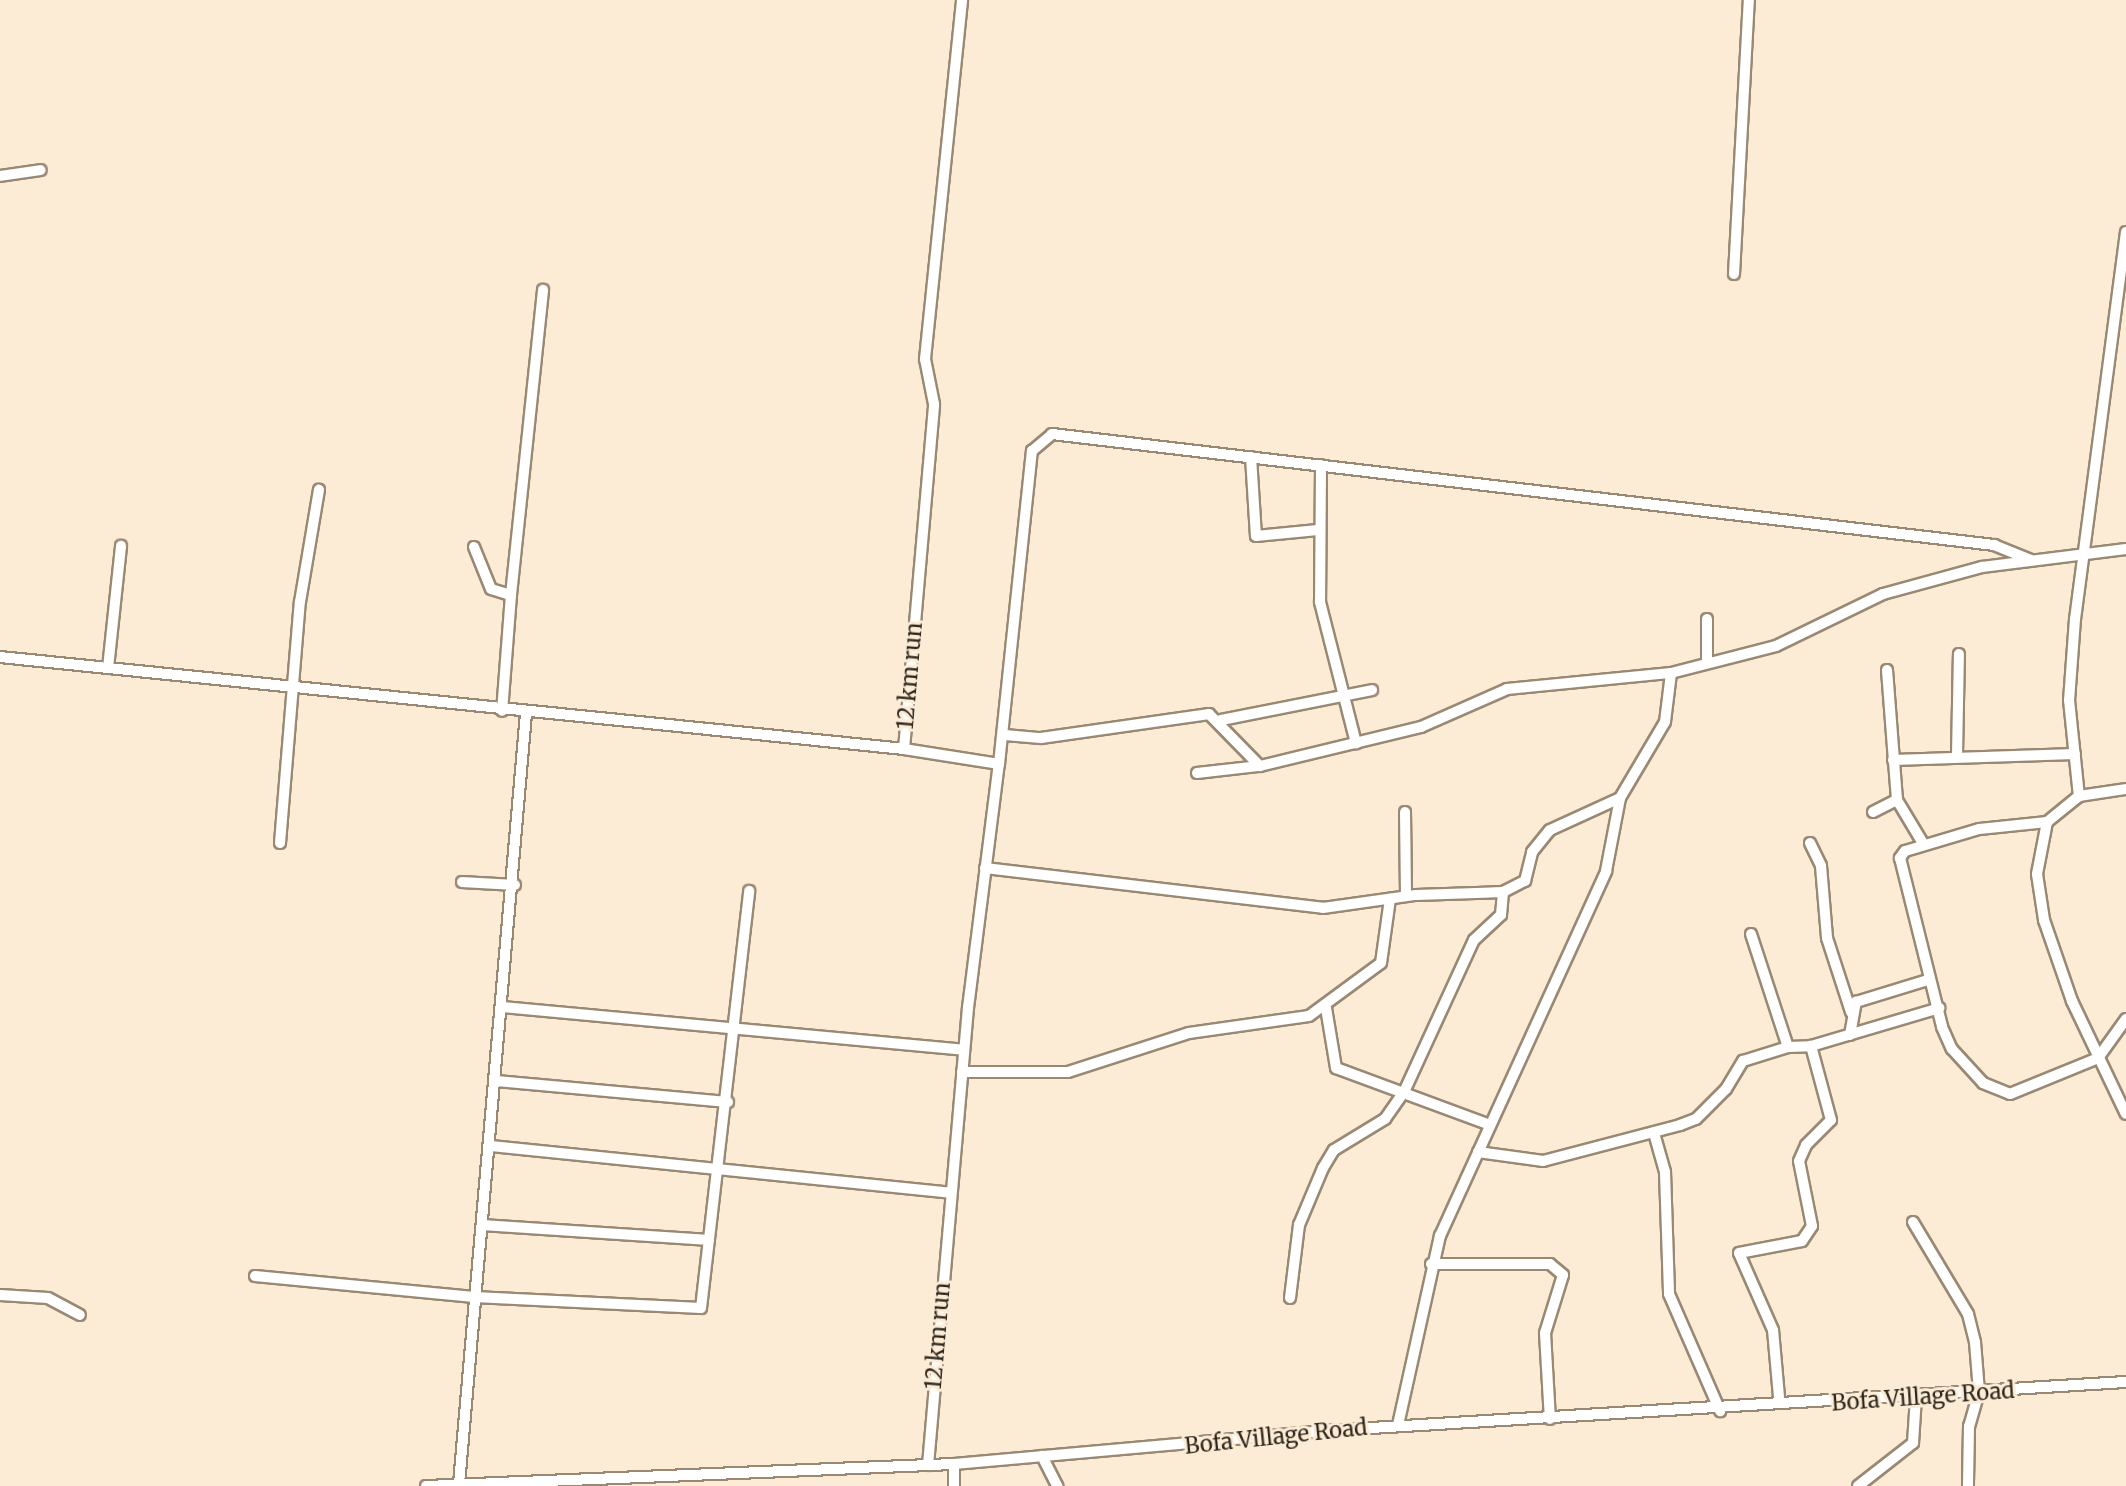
<!DOCTYPE html>
<html>
<head>
<meta charset="utf-8">
<style>
	body { margin:0 }
	#map { position:relative; width:2126px; height:1486px; overflow:hidden; background:#fdecd5; font-family:Merriweather,serif }
	div>[style] { position:absolute }
	.roads { filter:drop-shadow(2px 0 #998974) drop-shadow(-2px 0 #998974) drop-shadow(0 2px #998974) drop-shadow(0 -2px #998974) }
	.minor>* { height:10px; margin:-5px; padding:0 5px; transform-origin:5px; border-radius:5px; background:#fff }
	span { translate:-50% -50%; white-space:nowrap; text-align:center; line-height:1.15; -webkit-text-stroke:6px #fdecd5; paint-order:stroke }
	.street-label { font-size:22px; color:#2c261d }
</style>
</head>
<body>
<div id="map">
	<div class="roads">
		<div class="minor">
			<div style="left:0;top:176px;width:41px;rotate:-8.3deg"></div>
			<div style="left:2126px;top:232px;width:390px;rotate:97.5deg"></div>
			<div style="left:2075px;top:619px;width:81px;rotate:94.2deg"></div>
			<div style="left:2069px;top:700px;width:97px;rotate:84.1deg"></div>
			<div style="left:2079px;top:796px;width:41px;rotate:140.9deg"></div>
			<div style="left:2047px;top:822px;width:53px;rotate:100.9deg"></div>
			<div style="left:2037px;top:874px;width:47px;rotate:81.3deg"></div>
			<div style="left:2044px;top:920px;width:86px;rotate:70.9deg"></div>
			<div style="left:2072px;top:1001px;width:125px;rotate:64.5deg"></div>
			<div style="left:1734px;top:274px;width:274px;rotate:-86.9deg"></div>
			<div style="left:1251px;top:457px;width:79px;rotate:86.4deg"></div>
			<div style="left:1256px;top:536px;width:62px;rotate:-5.5deg"></div>
			<div style="left:1321px;top:465px;width:137px;rotate:90.4deg"></div>
			<div style="left:1320px;top:602px;width:146px;rotate:75.7deg"></div>
			<div style="left:474px;top:547px;width:45px;rotate:68deg"></div>
			<div style="left:491px;top:589px;width:21px;rotate:17deg"></div>
			<div style="left:511px;top:595px;width:116px;rotate:94.4deg"></div>
			<div style="left:511px;top:595px;width:307px;rotate:-84deg"></div>
			<div style="left:0;top:657px;width:909px;rotate:5.81deg"></div>
			<div style="left:1707px;top:662px;width:43px;rotate:-90deg"></div>
			<div style="left:108px;top:668px;width:123px;rotate:-83.9deg"></div>
			<div style="left:1887px;top:670px;width:130px;rotate:85.6deg"></div>
			<div style="left:1897px;top:800px;width:52px;rotate:59deg"></div>
			<div style="left:1221px;top:720px;width:154px;rotate:-11.2deg"></div>
			<div style="left:1005px;top:735px;width:36px;rotate:5deg"></div>
			<div style="left:1041px;top:738px;width:170px;rotate:-8.1deg"></div>
			<div style="left:1209px;top:714px;width:73px;rotate:45.6deg"></div>
			<div style="left:1260px;top:766px;width:166px;rotate:-13.6deg"></div>
			<div style="left:1421px;top:727px;width:94px;rotate:-23.8deg"></div>
			<div style="left:1507px;top:689px;width:165px;rotate:-5.6deg"></div>
			<div style="left:1957px;top:755px;width:101px;rotate:-88.9deg"></div>
			<div style="left:1893px;top:760px;width:182px;rotate:-1.9deg"></div>
			<div style="left:999px;top:764px;width:315px;rotate:-84deg"></div>
			<div style="left:1032px;top:451px;width:26px;rotate:-40deg"></div>
			<div style="left:1052px;top:434px;width:949px;rotate:6.72deg"></div>
			<div style="left:1994px;top:545px;width:40px;rotate:22deg"></div>
			<div style="left:1197px;top:773px;width:61px;rotate:-6.5deg"></div>
			<div style="left:2079px;top:796px;width:48px;rotate:-8.5deg"></div>
			<div style="left:1405px;top:812px;width:84px;rotate:89.3deg"></div>
			<div style="left:1873px;top:812px;width:27px;rotate:-27deg"></div>
			<div style="left:2047px;top:822px;width:68px;rotate:174.1deg"></div>
			<div style="left:1979px;top:829px;width:77px;rotate:163.4deg"></div>
			<div style="left:1905px;top:851px;width:9px;rotate:126deg"></div>
			<div style="left:1900px;top:858px;width:174px;rotate:76deg"></div>
			<div style="left:1942px;top:1027px;width:24px;rotate:66deg"></div>
			<div style="left:1952px;top:1049px;width:46px;rotate:47.6deg"></div>
			<div style="left:1983px;top:1083px;width:29px;rotate:22deg"></div>
			<div style="left:2010px;top:1094px;width:95px;rotate:-22.2deg"></div>
			<div style="left:2098px;top:1058px;width:48px;rotate:-54.3deg"></div>
			<div style="left:280px;top:843px;width:242px;rotate:-85.3deg"></div>
			<div style="left:300px;top:602px;width:114px;rotate:-80.4deg"></div>
			<div style="left:1810px;top:843px;width:25px;rotate:64deg"></div>
			<div style="left:1821px;top:866px;width:72px;rotate:85.2deg"></div>
			<div style="left:1827px;top:938px;width:78px;rotate:72deg"></div>
			<div style="left:985px;top:868px;width:340px;rotate:6.7deg"></div>
			<div style="left:1323px;top:908px;width:94px;rotate:-8deg"></div>
			<div style="left:1416px;top:895px;width:87px;rotate:-2deg"></div>
			<div style="left:1503px;top:892px;width:25px;rotate:-27deg"></div>
			<div style="left:1525px;top:881px;width:30px;rotate:-76deg"></div>
			<div style="left:1532px;top:852px;width:28px;rotate:-51deg"></div>
			<div style="left:1550px;top:830px;width:77px;rotate:-24.6deg"></div>
			<div style="left:462px;top:882px;width:53px;rotate:3.2deg"></div>
			<div style="left:1751px;top:934px;width:119px;rotate:71.9deg"></div>
			<div style="left:1788px;top:1047px;width:23px;rotate:-2deg"></div>
			<div style="left:1811px;top:1046px;width:134px;rotate:-16.5deg"></div>
			<div style="left:502px;top:1007px;width:464px;rotate:5.3deg"></div>
			<div style="left:1326px;top:1008px;width:61px;rotate:80.5deg"></div>
			<div style="left:1336px;top:1068px;width:164px;rotate:20.3deg"></div>
			<div style="left:1850px;top:1035px;width:34px;rotate:-80deg"></div>
			<div style="left:1856px;top:1002px;width:75px;rotate:-17deg"></div>
			<div style="left:962px;top:1072px;width:106px"></div>
			<div style="left:1068px;top:1072px;width:127px;rotate:-17.9deg"></div>
			<div style="left:1189px;top:1033px;width:121px;rotate:-8.1deg"></div>
			<div style="left:1309px;top:1016px;width:89px;rotate:-36.4deg"></div>
			<div style="left:1381px;top:963px;width:65px;rotate:-82deg"></div>
			<div style="left:496px;top:1081px;width:233px;rotate:5.2deg"></div>
			<div style="left:1654px;top:1133px;width:41px;rotate:74.2deg"></div>
			<div style="left:1665px;top:1172px;width:122px;rotate:88.1deg"></div>
			<div style="left:1669px;top:1294px;width:128px;rotate:66.4deg"></div>
			<div style="left:491px;top:1146px;width:462px;rotate:5.8deg"></div>
			<div style="left:1478px;top:1152px;width:66px;rotate:7.9deg"></div>
			<div style="left:1543px;top:1161px;width:142px;rotate:-14.7deg"></div>
			<div style="left:1680px;top:1125px;width:17px;rotate:-21deg"></div>
			<div style="left:1696px;top:1119px;width:42px;rotate:-45deg"></div>
			<div style="left:1726px;top:1089px;width:33px;rotate:-59deg"></div>
			<div style="left:1743px;top:1061px;width:47px;rotate:-17.3deg"></div>
			<div style="left:1913px;top:1222px;width:107px;rotate:59.1deg"></div>
			<div style="left:1968px;top:1314px;width:29px;rotate:76deg"></div>
			<div style="left:1975px;top:1342px;width:50px;rotate:85.4deg"></div>
			<div style="left:1979px;top:1392px;width:35px;rotate:106deg"></div>
			<div style="left:1969px;top:1426px;width:60px;rotate:91deg"></div>
			<div style="left:483px;top:1225px;width:226px;rotate:3.8deg"></div>
			<div style="left:1431px;top:1264px;width:119px"></div>
			<div style="left:1550px;top:1264px;width:17px;rotate:40deg"></div>
			<div style="left:1563px;top:1275px;width:61px;rotate:107.2deg"></div>
			<div style="left:1545px;top:1333px;width:86px;rotate:86.7deg"></div>
			<div style="left:255px;top:1276px;width:220px;rotate:5.5deg"></div>
			<div style="left:474px;top:1297px;width:227px;rotate:2.8deg"></div>
			<div style="left:701px;top:1308px;width:420px;rotate:-83.4deg"></div>
			<div style="left:0;top:1295px;width:48px;rotate:3.6deg"></div>
			<div style="left:48px;top:1298px;width:36px;rotate:28deg"></div>
			<div style="left:1290px;top:1298px;width:74px;rotate:-83deg"></div>
			<div style="left:1299px;top:1225px;width:62px;rotate:-67.2deg"></div>
			<div style="left:1323px;top:1168px;width:21px;rotate:-59deg"></div>
			<div style="left:1334px;top:1150px;width:60px;rotate:-31.3deg"></div>
			<div style="left:1385px;top:1119px;width:33px;rotate:-55deg"></div>
			<div style="left:1404px;top:1092px;width:167px;rotate:-65.3deg"></div>
			<div style="left:1474px;top:940px;width:37px;rotate:-43deg"></div>
			<div style="left:1501px;top:915px;width:23px;rotate:-85deg"></div>
			<div style="left:1779px;top:1397px;width:67px;rotate:-95.1deg"></div>
			<div style="left:1773px;top:1330px;width:84px;rotate:-113.8deg"></div>
			<div style="left:1739px;top:1253px;width:64px;rotate:-10.8deg"></div>
			<div style="left:1802px;top:1241px;width:18px;rotate:-56deg"></div>
			<div style="left:1812px;top:1226px;width:66px;rotate:-101.3deg"></div>
			<div style="left:1799px;top:1161px;width:17px;rotate:-66deg"></div>
			<div style="left:1806px;top:1145px;width:35px;rotate:-45deg"></div>
			<div style="left:1831px;top:1120px;width:77px;rotate:-105.1deg"></div>
			<div style="left:1398px;top:1425px;width:194px;rotate:-77.5deg"></div>
			<div style="left:1440px;top:1236px;width:401px;rotate:-65.5deg"></div>
			<div style="left:1606px;top:871px;width:74px;rotate:-79.1deg"></div>
			<div style="left:1620px;top:798px;width:88px;rotate:-59.4deg"></div>
			<div style="left:1665px;top:722px;width:49px;rotate:-83deg"></div>
			<div style="left:1671px;top:673px;width:108px;rotate:-14.4deg"></div>
			<div style="left:1776px;top:646px;width:119px;rotate:-25.9deg"></div>
			<div style="left:1883px;top:594px;width:103px;rotate:-15.3deg"></div>
			<div style="left:1982px;top:567px;width:145px;rotate:-7.1deg"></div>
			<div style="left:1042px;top:1456px;width:34px;rotate:63deg"></div>
			<div style="left:928px;top:1465px;width:459px;rotate:-85deg"></div>
			<div style="left:968px;top:1008px;width:246px;rotate:-82.8deg"></div>
			<div style="left:999px;top:764px;width:96px;rotate:-171deg"></div>
			<div style="left:904px;top:749px;width:346px;rotate:-85deg"></div>
			<div style="left:934px;top:404px;width:46px;rotate:-101.3deg"></div>
			<div style="left:925px;top:359px;width:361px;rotate:-84.1deg"></div>
			<div style="left:459px;top:1484px;width:773px;rotate:-85.03deg"></div>
			<div style="left:426px;top:1486px;width:528px;rotate:-2.39deg"></div>
			<div style="left:954px;top:1464px;width:369px;rotate:-5.1deg"></div>
			<div style="left:1322px;top:1431px;width:805px;rotate:-3.49deg"></div>
			<div style="left:954px;top:1486px;width:22px;rotate:-90deg"></div>
			<div style="left:1858px;top:1486px;width:70px;rotate:-38deg"></div>
			<div style="left:1913px;top:1443px;width:46px;rotate:-86.3deg"></div>
		</div>
	</div>
	<div class="street-label">
		<span style="left:910px;top:676px;rotate:-85deg">12 km run</span>
		<span style="left:938px;top:1336px;rotate:-85deg">12 km run</span>
		<span style="left:1923px;top:1397px;rotate:-4deg">Bofa Village Road</span>
		<span style="left:1276px;top:1437px;rotate:-6deg">Bofa Village Road</span>
	</div>
</div>
</body>
</html>
